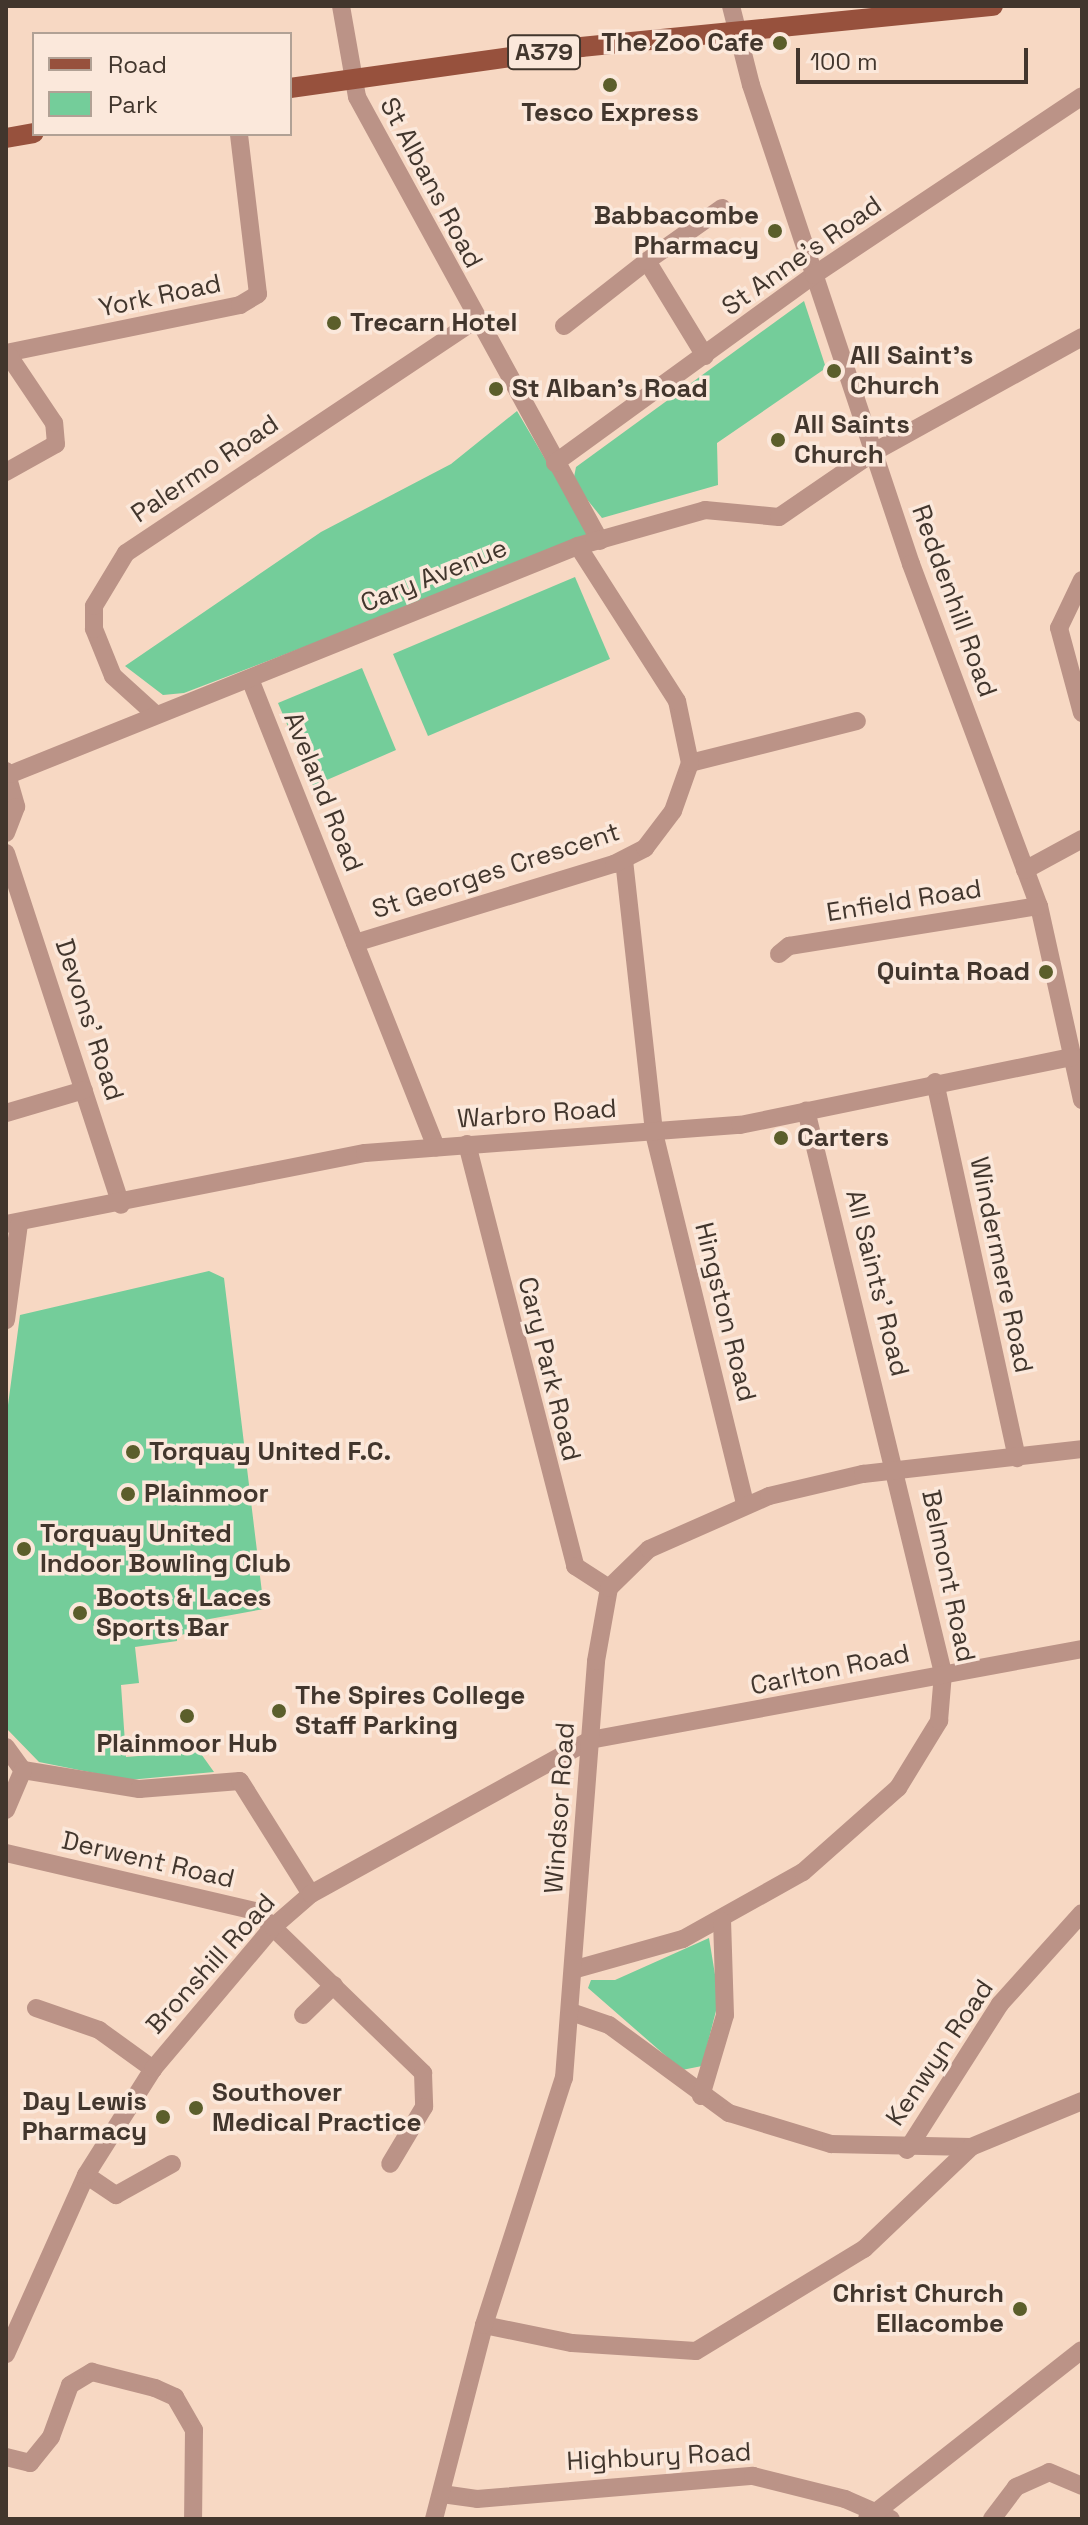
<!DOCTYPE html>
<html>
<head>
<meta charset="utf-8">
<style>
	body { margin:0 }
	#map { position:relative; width:1088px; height:2525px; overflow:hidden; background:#f7d8c3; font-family:"Space Grotesk",sans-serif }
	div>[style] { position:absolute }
	.green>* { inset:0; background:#74cd9a }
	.minor>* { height:18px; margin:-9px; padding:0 9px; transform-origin:9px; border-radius:9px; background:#bb9387 }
	.major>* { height:20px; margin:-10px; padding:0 10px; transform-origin:10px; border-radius:10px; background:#97513d }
	.dots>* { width:22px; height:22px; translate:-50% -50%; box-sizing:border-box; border:4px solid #fbe8db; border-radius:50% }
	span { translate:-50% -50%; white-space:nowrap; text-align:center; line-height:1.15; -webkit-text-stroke:7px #fbe8db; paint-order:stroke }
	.shield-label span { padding:2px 6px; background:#fbe8db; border:2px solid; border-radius:6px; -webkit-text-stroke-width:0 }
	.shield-label { font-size:24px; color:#42362d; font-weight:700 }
	.poi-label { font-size:26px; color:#42362d; font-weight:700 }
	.right { translate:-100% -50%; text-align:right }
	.left { translate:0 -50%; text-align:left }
	.street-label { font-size:26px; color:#42362d }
	.frame { position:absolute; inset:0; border:8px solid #42362d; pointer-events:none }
	.legend { position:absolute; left:32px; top:32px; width:260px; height:104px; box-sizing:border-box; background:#fbe8db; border:2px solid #b1a195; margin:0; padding:10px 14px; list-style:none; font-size:24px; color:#42362d }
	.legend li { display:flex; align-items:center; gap:16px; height:40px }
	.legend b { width:40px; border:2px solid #b1a195 }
	.scale { position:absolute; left:796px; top:48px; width:232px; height:36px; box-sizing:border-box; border:4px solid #42362d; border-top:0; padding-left:10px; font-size:24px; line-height:28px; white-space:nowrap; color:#42362d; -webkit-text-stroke:6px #fbe8db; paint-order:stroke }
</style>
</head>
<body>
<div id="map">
	<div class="green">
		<div style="clip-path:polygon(804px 301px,826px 368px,717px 443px,718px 485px,602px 518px,573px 482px,576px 467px)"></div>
		<div style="clip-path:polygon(517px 411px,591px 537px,184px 693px,163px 695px,125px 666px,321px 532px,451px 464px)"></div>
		<div style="clip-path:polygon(575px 577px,610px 659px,428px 736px,393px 654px)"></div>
		<div style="clip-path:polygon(362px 668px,396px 750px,313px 786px,278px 703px)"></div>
		<div style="clip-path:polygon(209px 1271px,224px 1278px,264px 1609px,204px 1620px,207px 1632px,177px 1635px,177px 1641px,135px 1647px,139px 1683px,121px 1685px,126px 1757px,199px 1751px,214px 1772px,129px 1780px,39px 1762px,6px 1728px,6px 1420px,20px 1315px)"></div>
		<div style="clip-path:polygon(709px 1938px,719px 1999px,702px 2066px,682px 2070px,588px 1988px,591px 1980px,615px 1980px)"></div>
	</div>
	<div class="minor">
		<div style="left:341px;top:6px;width:92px;rotate:80deg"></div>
		<div style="left:357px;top:97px;width:506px;rotate:61.31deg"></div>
		<div style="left:731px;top:6px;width:81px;rotate:75.8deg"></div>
		<div style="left:751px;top:85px;width:505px;rotate:71.53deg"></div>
		<div style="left:911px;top:564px;width:365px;rotate:69.5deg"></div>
		<div style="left:1039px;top:906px;width:199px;rotate:77.5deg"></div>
		<div style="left:564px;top:326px;width:105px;rotate:-38.1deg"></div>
		<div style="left:6px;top:353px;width:239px;rotate:-11.6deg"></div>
		<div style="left:240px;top:305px;width:21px;rotate:-31deg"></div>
		<div style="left:258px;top:294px;width:161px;rotate:-96.8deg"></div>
		<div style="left:705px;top:356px;width:111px;rotate:-121.4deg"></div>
		<div style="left:647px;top:261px;width:92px;rotate:-35.2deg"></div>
		<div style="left:555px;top:463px;width:320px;rotate:-36deg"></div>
		<div style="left:814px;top:275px;width:322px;rotate:-33.7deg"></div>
		<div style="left:6px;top:472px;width:57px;rotate:-29.2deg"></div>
		<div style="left:56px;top:444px;width:21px;rotate:-95deg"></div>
		<div style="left:54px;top:423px;width:84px;rotate:-123.9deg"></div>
		<div style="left:1082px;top:580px;width:53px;rotate:115.6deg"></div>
		<div style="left:1059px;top:628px;width:88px;rotate:74.9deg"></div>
		<div style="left:250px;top:679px;width:504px;rotate:68.33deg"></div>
		<div style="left:156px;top:715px;width:58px;rotate:-137.8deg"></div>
		<div style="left:113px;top:676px;width:51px;rotate:-112deg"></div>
		<div style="left:94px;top:629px;width:23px;rotate:-90deg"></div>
		<div style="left:94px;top:606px;width:62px;rotate:-58.9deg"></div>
		<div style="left:126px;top:553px;width:420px;rotate:-33.7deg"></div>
		<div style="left:690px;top:763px;width:172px;rotate:-14.1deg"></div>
		<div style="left:6px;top:771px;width:37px;rotate:74deg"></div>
		<div style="left:16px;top:807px;width:28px;rotate:111deg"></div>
		<div style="left:11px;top:774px;width:611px;rotate:-21.91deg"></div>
		<div style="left:578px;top:546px;width:132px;rotate:-15.8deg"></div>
		<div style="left:705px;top:510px;width:74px;rotate:5.4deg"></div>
		<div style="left:779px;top:517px;width:115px;rotate:-34.4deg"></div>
		<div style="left:874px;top:452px;width:238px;rotate:-28.9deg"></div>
		<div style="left:6px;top:853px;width:370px;rotate:71.9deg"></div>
		<div style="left:624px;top:860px;width:275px;rotate:83.7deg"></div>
		<div style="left:654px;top:1133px;width:382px;rotate:76.2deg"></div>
		<div style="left:1025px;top:870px;width:65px;rotate:-28.5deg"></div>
		<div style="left:355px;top:943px;width:271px;rotate:-17deg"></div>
		<div style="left:614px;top:864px;width:35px;rotate:-27deg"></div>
		<div style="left:645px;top:848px;width:46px;rotate:-52.9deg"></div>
		<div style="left:673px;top:811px;width:51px;rotate:-70.5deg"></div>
		<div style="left:690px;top:763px;width:63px;rotate:-101.8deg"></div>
		<div style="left:677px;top:701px;width:184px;rotate:-122.6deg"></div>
		<div style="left:779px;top:954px;width:13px;rotate:-39deg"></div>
		<div style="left:789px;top:946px;width:253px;rotate:-9.1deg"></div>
		<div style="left:935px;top:1082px;width:385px;rotate:77.7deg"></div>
		<div style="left:6px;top:1113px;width:81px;rotate:-16.4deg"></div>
		<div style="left:467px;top:1144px;width:436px;rotate:75.6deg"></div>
		<div style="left:575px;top:1566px;width:40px;rotate:32.9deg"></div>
		<div style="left:6px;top:1224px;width:366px;rotate:-11.2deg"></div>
		<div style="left:365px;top:1153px;width:376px;rotate:-4.3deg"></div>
		<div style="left:740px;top:1125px;width:339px;rotate:-11.6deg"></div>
		<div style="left:6px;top:1320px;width:97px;rotate:-82.3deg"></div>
		<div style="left:6px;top:1747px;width:29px;rotate:54deg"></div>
		<div style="left:23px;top:1770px;width:118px;rotate:9.3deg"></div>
		<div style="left:139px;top:1789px;width:101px;rotate:-4.5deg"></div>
		<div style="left:240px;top:1781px;width:133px;rotate:57.9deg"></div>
		<div style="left:6px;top:1810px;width:43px;rotate:-67deg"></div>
		<div style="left:6px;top:1853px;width:257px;rotate:13.1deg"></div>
		<div style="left:256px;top:1911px;width:233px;rotate:44.1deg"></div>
		<div style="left:423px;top:2073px;width:34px;rotate:88deg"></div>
		<div style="left:424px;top:2107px;width:66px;rotate:120.8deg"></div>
		<div style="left:576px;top:1969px;width:111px;rotate:-15.7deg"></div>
		<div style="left:683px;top:1939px;width:137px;rotate:-29.2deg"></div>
		<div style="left:803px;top:1872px;width:127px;rotate:-41.5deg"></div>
		<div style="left:898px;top:1788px;width:79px;rotate:-58.5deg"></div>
		<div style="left:939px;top:1721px;width:48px;rotate:-85.2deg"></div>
		<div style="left:943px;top:1673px;width:579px;rotate:-103.68deg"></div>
		<div style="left:36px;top:2008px;width:67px;rotate:19.2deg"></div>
		<div style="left:99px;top:2030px;width:67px;rotate:35.8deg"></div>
		<div style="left:571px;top:2012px;width:40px;rotate:18.9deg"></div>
		<div style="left:609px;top:2025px;width:149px;rotate:36.3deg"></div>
		<div style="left:729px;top:2113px;width:107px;rotate:16.9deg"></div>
		<div style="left:831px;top:2144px;width:140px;rotate:1.2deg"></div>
		<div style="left:971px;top:2147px;width:120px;rotate:-22.5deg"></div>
		<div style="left:303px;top:2015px;width:43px;rotate:-44.1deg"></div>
		<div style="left:701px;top:2096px;width:84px;rotate:-73.5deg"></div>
		<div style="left:725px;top:2015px;width:94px;rotate:-91.8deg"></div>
		<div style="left:907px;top:2150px;width:173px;rotate:-57.5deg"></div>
		<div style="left:1000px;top:2004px;width:122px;rotate:-48deg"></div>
		<div style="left:86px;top:2175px;width:36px;rotate:34deg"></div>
		<div style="left:116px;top:2195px;width:64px;rotate:-29deg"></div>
		<div style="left:484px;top:2325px;width:90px;rotate:11.6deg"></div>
		<div style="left:572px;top:2343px;width:124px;rotate:3.7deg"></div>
		<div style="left:696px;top:2351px;width:197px;rotate:-31.3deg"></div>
		<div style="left:864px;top:2249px;width:148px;rotate:-43.6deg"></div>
		<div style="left:6px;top:2354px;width:196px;rotate:-65.9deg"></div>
		<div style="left:86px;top:2175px;width:125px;rotate:-57.7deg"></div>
		<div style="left:153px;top:2069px;width:186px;rotate:-49.8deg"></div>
		<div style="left:273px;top:1927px;width:50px;rotate:-41deg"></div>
		<div style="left:311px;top:1894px;width:319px;rotate:-28.9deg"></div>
		<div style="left:590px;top:1740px;width:500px;rotate:-10.48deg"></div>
		<div style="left:6px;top:2457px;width:25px;rotate:14deg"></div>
		<div style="left:30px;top:2463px;width:33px;rotate:-51deg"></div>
		<div style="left:51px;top:2437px;width:55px;rotate:-69.9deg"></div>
		<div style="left:70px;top:2385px;width:26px;rotate:-31deg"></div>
		<div style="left:92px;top:2372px;width:65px;rotate:14.3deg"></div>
		<div style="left:155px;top:2388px;width:22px;rotate:24deg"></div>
		<div style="left:175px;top:2397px;width:38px;rotate:60deg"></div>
		<div style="left:194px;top:2430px;width:89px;rotate:90.6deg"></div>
		<div style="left:442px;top:2494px;width:35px;rotate:8deg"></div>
		<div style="left:477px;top:2499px;width:277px;rotate:-4.8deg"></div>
		<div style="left:753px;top:2476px;width:95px;rotate:14deg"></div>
		<div style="left:845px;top:2499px;width:50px;rotate:23.5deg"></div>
		<div style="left:434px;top:2519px;width:200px;rotate:-75.5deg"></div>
		<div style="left:484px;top:2325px;width:260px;rotate:-72.1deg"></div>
		<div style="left:564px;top:2078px;width:418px;rotate:-85.6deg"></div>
		<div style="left:596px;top:1661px;width:74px;rotate:-79.9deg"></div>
		<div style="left:609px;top:1588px;width:56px;rotate:-44.3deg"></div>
		<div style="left:649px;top:1549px;width:131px;rotate:-23.8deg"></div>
		<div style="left:769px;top:1496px;width:97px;rotate:-13.2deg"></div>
		<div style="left:863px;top:1474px;width:220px;rotate:-6.5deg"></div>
		<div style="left:867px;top:2519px;width:273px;rotate:-38.2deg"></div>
		<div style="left:992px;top:2519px;width:40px;rotate:-53deg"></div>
		<div style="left:1016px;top:2487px;width:36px;rotate:-24deg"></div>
		<div style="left:1049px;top:2472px;width:36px;rotate:23deg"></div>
	</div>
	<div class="major">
		<div style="left:290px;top:88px;width:294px;rotate:-8deg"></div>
		<div style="left:581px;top:47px;width:414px;rotate:-5.7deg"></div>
		<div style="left:6px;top:138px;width:28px;rotate:-10deg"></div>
	</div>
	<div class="dots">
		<div style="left:780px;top:43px;background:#5b5e2b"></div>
		<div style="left:610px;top:85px;background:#5b5e2b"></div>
		<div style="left:775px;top:231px;background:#5b5e2b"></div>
		<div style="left:334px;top:323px;background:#5b5e2b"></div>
		<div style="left:834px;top:371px;background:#5b5e2b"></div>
		<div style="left:496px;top:389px;background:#5b5e2b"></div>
		<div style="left:778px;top:440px;background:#5b5e2b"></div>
		<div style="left:1046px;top:972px;background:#5b5e2b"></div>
		<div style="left:781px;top:1138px;background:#5b5e2b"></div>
		<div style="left:133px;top:1452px;background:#5b5e2b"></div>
		<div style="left:128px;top:1494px;background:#5b5e2b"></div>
		<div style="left:24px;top:1549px;background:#5b5e2b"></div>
		<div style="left:80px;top:1613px;background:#5b5e2b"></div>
		<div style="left:279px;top:1711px;background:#5b5e2b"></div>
		<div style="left:187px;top:1716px;background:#5b5e2b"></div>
		<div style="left:196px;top:2108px;background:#5b5e2b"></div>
		<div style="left:163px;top:2117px;background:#5b5e2b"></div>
		<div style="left:1020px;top:2309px;background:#5b5e2b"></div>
	</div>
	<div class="shield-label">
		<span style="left:544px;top:52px">A379</span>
	</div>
	<div class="poi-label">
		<span class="right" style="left:764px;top:43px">The Zoo Cafe</span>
		<span style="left:610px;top:113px">Tesco Express</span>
		<span class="right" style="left:759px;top:231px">Babbacombe<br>Pharmacy</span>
		<span class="left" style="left:350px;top:323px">Trecarn Hotel</span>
		<span class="left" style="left:850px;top:371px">All Saint's<br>Church</span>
		<span class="left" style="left:512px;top:389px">St Alban's Road</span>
		<span class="left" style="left:794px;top:440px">All Saints<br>Church</span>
		<span class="right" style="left:1030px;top:972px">Quinta Road</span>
		<span class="left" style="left:797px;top:1138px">Carters</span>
		<span class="left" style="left:149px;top:1452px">Torquay United F.C.</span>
		<span class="left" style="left:144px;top:1494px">Plainmoor</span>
		<span class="left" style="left:40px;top:1549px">Torquay United<br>Indoor Bowling Club</span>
		<span class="left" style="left:96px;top:1613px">Boots &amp; Laces<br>Sports Bar</span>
		<span class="left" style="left:295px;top:1711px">The Spires College<br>Staff Parking</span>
		<span style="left:187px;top:1744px">Plainmoor Hub</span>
		<span class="left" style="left:212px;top:2108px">Southover<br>Medical Practice</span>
		<span class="right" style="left:147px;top:2117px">Day Lewis<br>Pharmacy</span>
		<span class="right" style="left:1004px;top:2309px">Christ Church<br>Ellacombe</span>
	</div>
	<div class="street-label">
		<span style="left:431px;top:183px;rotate:62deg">St Albans Road</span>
		<span style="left:802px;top:256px;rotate:-35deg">St Anne's Road</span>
		<span style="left:160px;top:296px;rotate:-12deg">York Road</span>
		<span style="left:205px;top:469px;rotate:-34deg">Palermo Road</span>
		<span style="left:434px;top:576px;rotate:-22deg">Cary Avenue</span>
		<span style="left:954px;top:601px;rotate:70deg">Reddenhill Road</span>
		<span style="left:323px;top:792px;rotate:68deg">Aveland Road</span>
		<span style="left:496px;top:871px;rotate:-18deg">St Georges Crescent</span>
		<span style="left:904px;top:901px;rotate:-9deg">Enfield Road</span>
		<span style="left:89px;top:1020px;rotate:72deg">Devons' Road</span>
		<span style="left:537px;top:1114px;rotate:-4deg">Warbro Road</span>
		<span style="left:1001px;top:1265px;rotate:78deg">Windermere Road</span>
		<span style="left:877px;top:1283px;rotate:76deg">All Saints' Road</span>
		<span style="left:725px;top:1312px;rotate:76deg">Hingston Road</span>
		<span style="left:549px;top:1369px;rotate:76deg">Cary Park Road</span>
		<span style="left:948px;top:1576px;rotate:78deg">Belmont Road</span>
		<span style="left:830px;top:1670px;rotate:-12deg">Carlton Road</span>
		<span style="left:560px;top:1808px;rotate:-86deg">Windsor Road</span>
		<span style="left:148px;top:1860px;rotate:13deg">Derwent Road</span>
		<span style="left:211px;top:1964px;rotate:-48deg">Bronshill Road</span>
		<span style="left:940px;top:2053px;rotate:-56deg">Kenwyn Road</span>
		<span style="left:659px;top:2457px;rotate:-3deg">Highbury Road</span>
	</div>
	<div class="frame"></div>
	<ul class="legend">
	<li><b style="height:10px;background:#97513d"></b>Road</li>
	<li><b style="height:22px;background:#74cd9a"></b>Park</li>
	</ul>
	<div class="scale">100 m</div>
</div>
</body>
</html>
